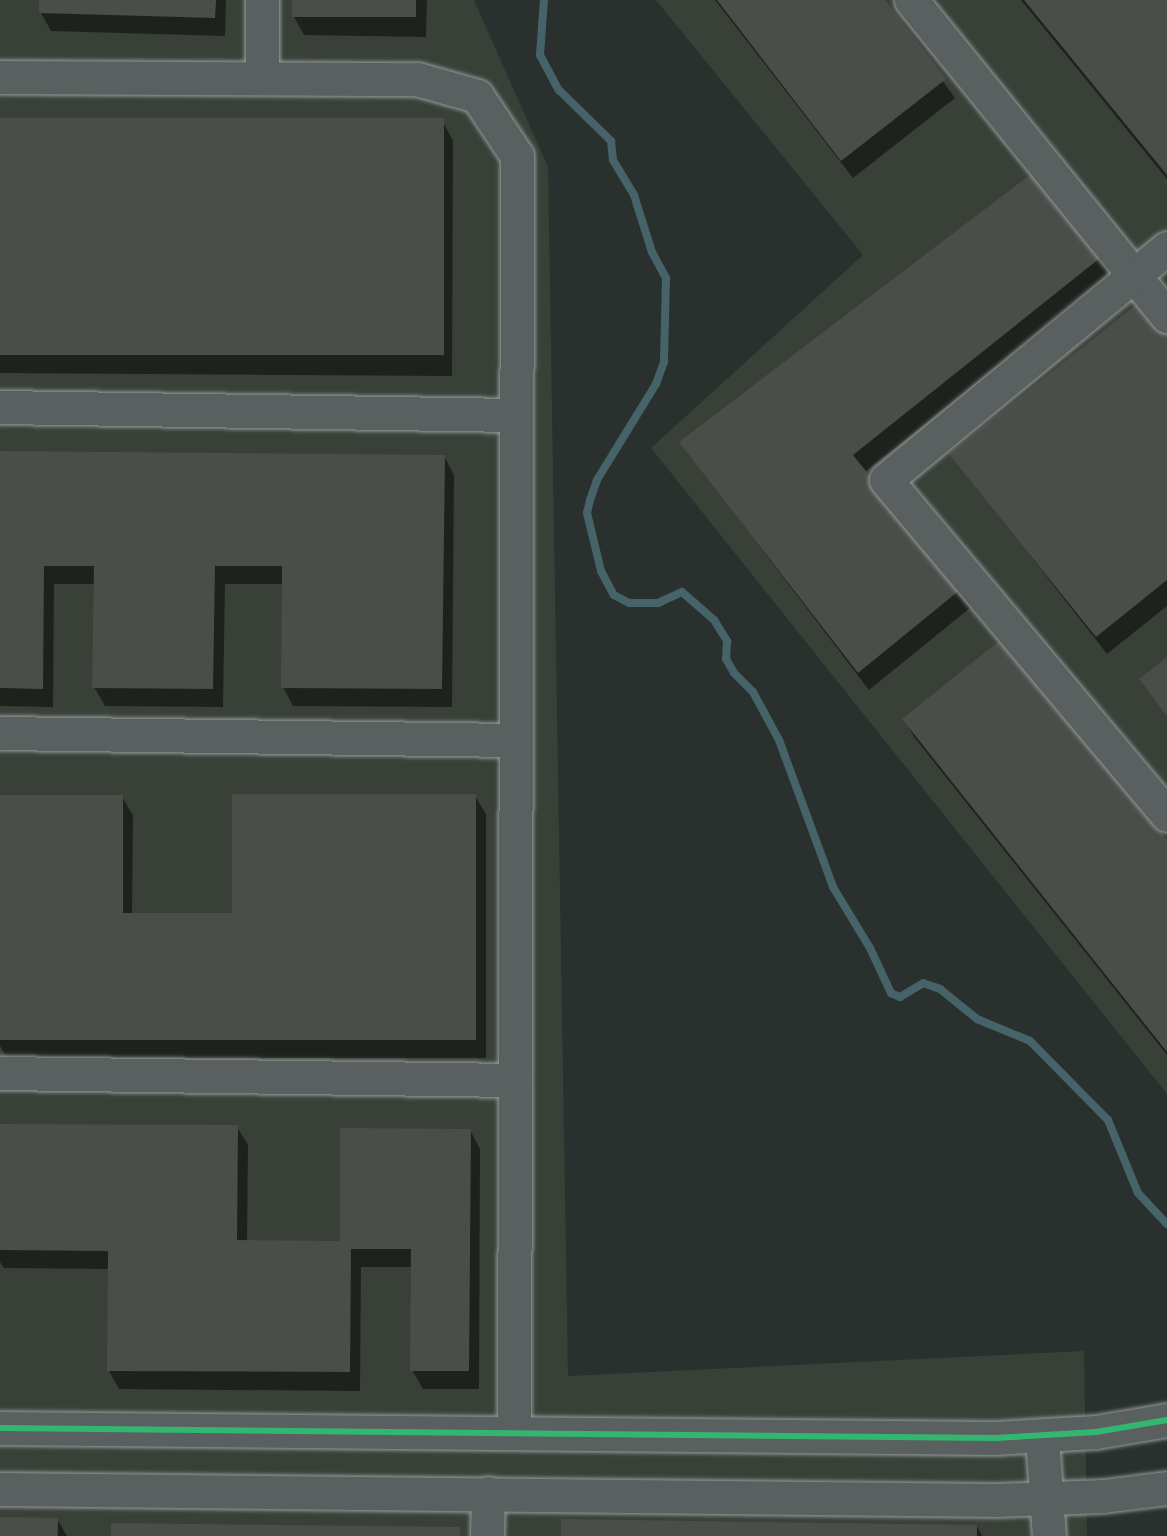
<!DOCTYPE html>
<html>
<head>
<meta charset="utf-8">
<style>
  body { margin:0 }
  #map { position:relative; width:1167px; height:1536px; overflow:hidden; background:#29302d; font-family:"Indie Flower",sans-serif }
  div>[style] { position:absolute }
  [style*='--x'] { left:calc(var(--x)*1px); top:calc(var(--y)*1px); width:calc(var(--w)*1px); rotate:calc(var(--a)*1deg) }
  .built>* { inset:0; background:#394038 }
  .shadow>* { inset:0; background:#0007 }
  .stream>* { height:8px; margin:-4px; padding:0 4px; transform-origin:4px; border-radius:4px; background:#47636a }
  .building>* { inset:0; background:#4b4d48; transform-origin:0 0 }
  .roads { filter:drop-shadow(0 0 2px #959a9a) drop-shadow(0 0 2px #959a9a) }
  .minor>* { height:33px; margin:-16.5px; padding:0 16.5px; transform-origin:16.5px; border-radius:16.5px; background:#5a6060 }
  .cycleway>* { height:6px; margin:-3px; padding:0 3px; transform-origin:3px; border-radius:3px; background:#33b770 }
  span { translate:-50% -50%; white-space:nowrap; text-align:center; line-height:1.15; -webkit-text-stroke:4.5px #26332d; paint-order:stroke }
</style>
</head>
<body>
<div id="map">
  <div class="built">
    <div style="clip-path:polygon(0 0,474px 0,548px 167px,568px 1376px,1084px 1351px,1087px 1536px,0 1536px)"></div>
    <div style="clip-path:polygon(656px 0,1167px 0,1167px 1094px,651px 448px,863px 255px)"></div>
  </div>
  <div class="shadow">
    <div style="clip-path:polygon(41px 0,226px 0,225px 36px,51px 31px,41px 13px)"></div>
    <div style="clip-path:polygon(294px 0,427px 0,426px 37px,304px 35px,294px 17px)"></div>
    <div style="clip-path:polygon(715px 0,883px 0,955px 98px,853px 178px)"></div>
    <div style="clip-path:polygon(1021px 0,1167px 0,1167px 179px)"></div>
    <div style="clip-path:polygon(0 120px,443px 122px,453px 141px,452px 376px,0 373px)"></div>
    <div style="clip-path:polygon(1034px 173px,1114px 273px,865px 472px,970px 608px,869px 690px,681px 443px)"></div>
    <div style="clip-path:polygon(1167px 333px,1167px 606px,1107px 654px,951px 454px)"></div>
    <div style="clip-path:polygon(0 452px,444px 456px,454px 475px,452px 707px,293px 706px,283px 687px,284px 584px,225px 584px,223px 707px,105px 706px,94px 687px,95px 584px,54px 584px,53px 707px,0 706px)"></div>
    <div style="clip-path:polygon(904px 719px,1167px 842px,1167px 1055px,914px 737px)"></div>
    <div style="clip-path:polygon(475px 796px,486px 814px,486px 1058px,7px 1058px,0 1046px,0 797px,122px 797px,133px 815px,132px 914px,233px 915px)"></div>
    <div style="clip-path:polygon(0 1125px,237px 1127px,248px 1145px,247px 1242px,341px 1242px,470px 1130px,480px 1149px,479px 1389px,423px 1389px,412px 1370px,412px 1267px,361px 1267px,360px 1391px,119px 1389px,109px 1371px,109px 1269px,4px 1268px,0 1262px)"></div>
    <div style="clip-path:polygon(0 1518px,57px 1519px,67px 1536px,0 1536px)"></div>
    <div style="clip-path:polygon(977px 1526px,982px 1536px,562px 1536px)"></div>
  </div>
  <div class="stream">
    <div style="--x:544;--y:0;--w:55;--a:94.2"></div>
    <div style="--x:540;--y:55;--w:40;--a:62"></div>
    <div style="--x:559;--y:90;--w:73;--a:44.4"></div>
    <div style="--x:611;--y:141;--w:19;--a:84"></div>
    <div style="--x:613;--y:160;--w:41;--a:59"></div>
    <div style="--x:634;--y:195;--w:60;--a:72.5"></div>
    <div style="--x:652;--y:252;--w:30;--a:62"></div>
    <div style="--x:666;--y:278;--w:84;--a:91.4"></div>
    <div style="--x:664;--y:362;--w:23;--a:110"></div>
    <div style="--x:656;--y:384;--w:113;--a:121.6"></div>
    <div style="--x:597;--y:480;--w:21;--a:109"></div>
    <div style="--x:590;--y:500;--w:13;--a:103"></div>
    <div style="--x:587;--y:513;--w:60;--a:76.4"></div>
    <div style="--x:601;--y:571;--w:27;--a:62"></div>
    <div style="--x:614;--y:595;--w:17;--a:28"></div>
    <div style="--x:629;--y:603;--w:29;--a:0"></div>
    <div style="--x:658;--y:603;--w:26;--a:-25"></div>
    <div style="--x:682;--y:592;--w:43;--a:41.2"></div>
    <div style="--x:714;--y:620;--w:25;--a:58"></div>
    <div style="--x:727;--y:641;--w:18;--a:93"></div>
    <div style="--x:726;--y:659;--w:16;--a:60"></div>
    <div style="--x:734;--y:673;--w:27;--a:45"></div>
    <div style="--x:753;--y:692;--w:55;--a:61.6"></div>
    <div style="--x:779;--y:740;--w:157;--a:69.8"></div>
    <div style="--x:833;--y:887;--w:71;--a:58.8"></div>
    <div style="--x:870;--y:948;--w:50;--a:65"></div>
    <div style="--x:891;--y:993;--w:10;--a:24"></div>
    <div style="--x:900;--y:997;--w:27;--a:-31"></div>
    <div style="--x:923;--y:983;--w:18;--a:19"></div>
    <div style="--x:940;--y:989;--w:48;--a:39"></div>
    <div style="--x:977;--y:1019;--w:57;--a:22.5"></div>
    <div style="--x:1030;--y:1041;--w:111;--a:45.4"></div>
    <div style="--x:1108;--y:1120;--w:79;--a:67.7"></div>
    <div style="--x:1138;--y:1193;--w:42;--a:46.9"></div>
  </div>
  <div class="building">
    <div style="clip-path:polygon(39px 0,216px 0,215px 18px,39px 13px)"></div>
    <div style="left:292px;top:0;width:124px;height:17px"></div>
    <div style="clip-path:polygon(717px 0,885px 0,946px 79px,841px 161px)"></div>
    <div style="clip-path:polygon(1024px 0,1167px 0,1167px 175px)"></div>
    <div style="left:0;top:118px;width:444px;height:237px"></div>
    <div style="clip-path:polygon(1035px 171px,1105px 254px,853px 455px,961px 589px,858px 673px,679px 442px)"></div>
    <div style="clip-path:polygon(1143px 299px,1167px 330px,1167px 580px,1096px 637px,949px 454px)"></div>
    <div style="clip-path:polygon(0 451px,445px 455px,442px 689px,281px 688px,282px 566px,215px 566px,213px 689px,92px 688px,94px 566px,44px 566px,43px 689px,0 688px)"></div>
    <div style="clip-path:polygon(1005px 636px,1167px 840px,1167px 1052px,902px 719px)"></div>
    <div style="clip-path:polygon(1167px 657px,1167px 716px,1139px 679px)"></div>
    <div style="clip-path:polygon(232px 794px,476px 794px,476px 1040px,0 1040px,0 795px,123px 795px,123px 913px,232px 913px)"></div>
    <div style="clip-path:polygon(0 1124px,238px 1125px,237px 1240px,340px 1241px,340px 1128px,471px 1129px,469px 1371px,410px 1371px,411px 1249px,351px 1249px,350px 1372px,107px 1371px,108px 1251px,0 1250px)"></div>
    <div style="left:0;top:1517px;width:58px;height:19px;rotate:1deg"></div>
    <div style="clip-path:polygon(561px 1519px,977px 1525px,977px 1536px,561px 1536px)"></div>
    <div style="clip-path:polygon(111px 1523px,460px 1527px,460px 1536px,111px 1536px)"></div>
  </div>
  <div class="roads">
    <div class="minor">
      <div style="--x:262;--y:0;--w:78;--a:90"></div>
      <div style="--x:911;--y:0;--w:407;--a:51"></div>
      <div style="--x:0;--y:77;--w:417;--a:0.3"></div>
      <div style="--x:417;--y:79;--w:62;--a:15.8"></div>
      <div style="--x:477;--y:96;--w:72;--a:56.3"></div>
      <div style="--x:517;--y:156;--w:1276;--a:90.13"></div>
      <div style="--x:1167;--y:248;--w:364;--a:140.5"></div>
      <div style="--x:886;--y:480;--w:437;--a:50"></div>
      <div style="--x:0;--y:407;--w:516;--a:0.89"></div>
      <div style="--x:0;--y:733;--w:515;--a:0.78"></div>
      <div style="--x:0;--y:1073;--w:515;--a:0.78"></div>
      <div style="--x:0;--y:1428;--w:995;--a:0.58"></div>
      <div style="--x:995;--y:1438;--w:101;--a:-3.4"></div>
      <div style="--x:1096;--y:1432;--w:72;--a:-9.6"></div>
      <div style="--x:1042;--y:1437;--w:99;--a:86"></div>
      <div style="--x:0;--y:1489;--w:997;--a:0.63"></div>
      <div style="--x:997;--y:1500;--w:106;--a:-2.2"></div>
      <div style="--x:1103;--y:1496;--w:64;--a:-7.1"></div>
      <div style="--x:487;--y:1536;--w:43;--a:-88.7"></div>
    </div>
  </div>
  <div class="cycleway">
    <div style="--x:0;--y:1428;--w:995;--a:0.58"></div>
    <div style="--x:995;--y:1438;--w:101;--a:-3.4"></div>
    <div style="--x:1096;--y:1432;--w:72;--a:-9.6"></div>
  </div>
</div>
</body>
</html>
